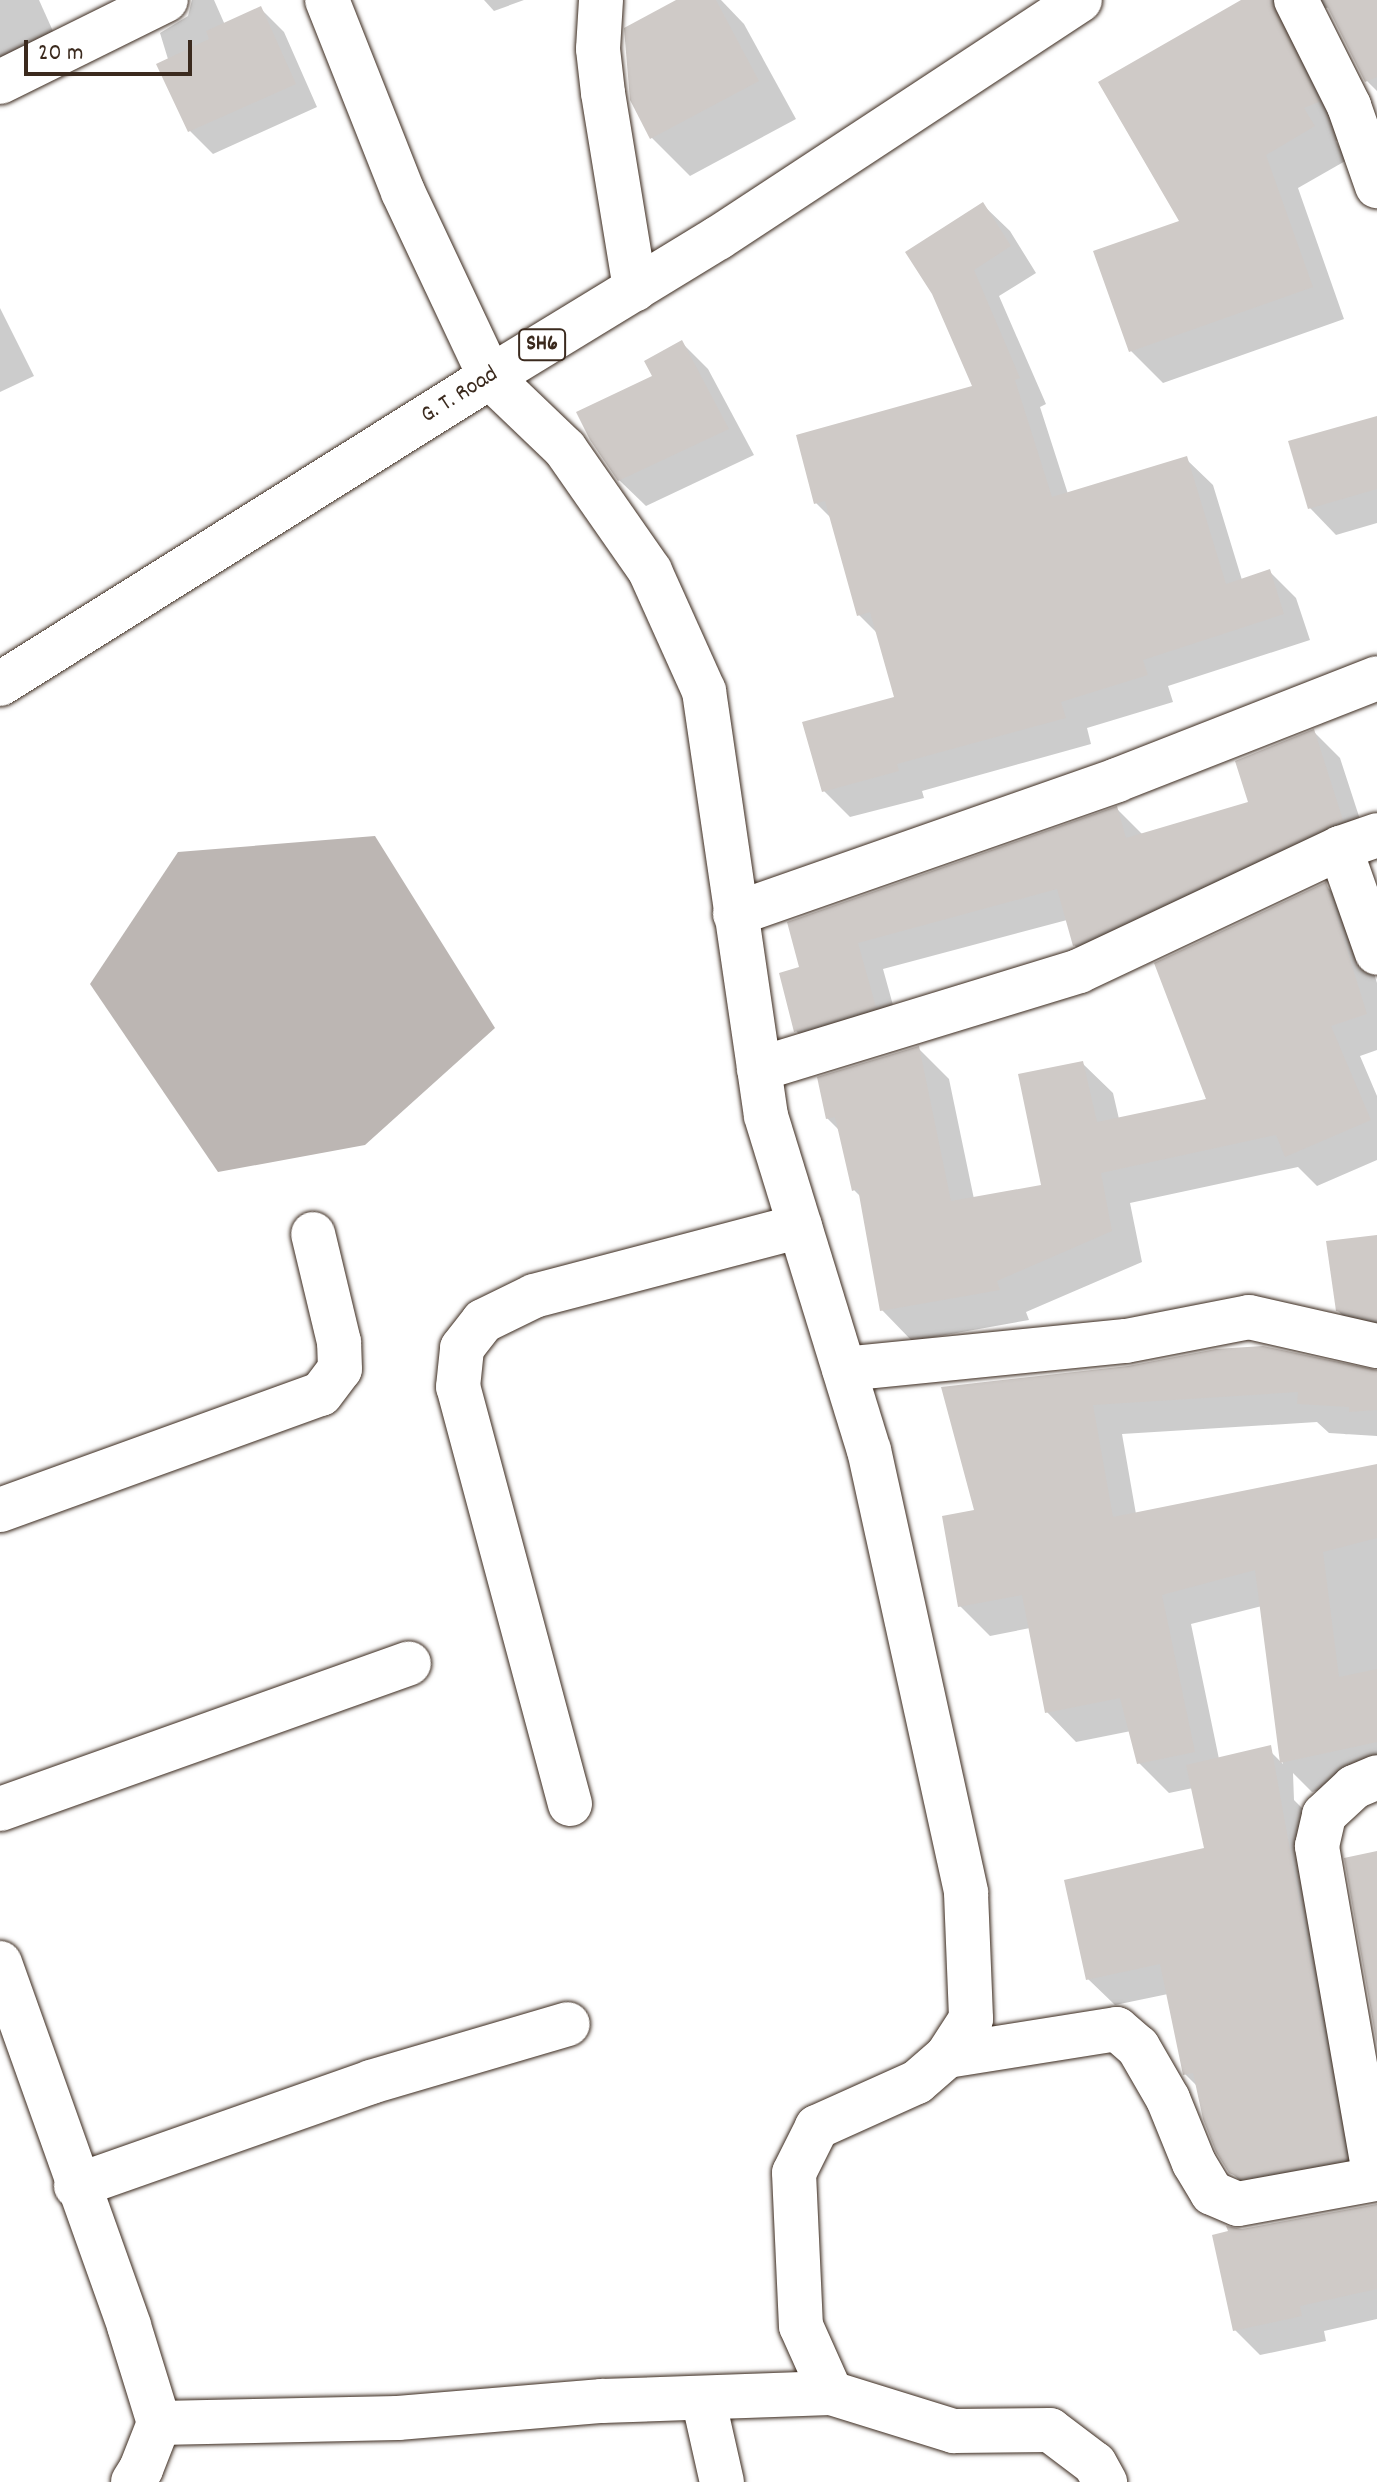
<!DOCTYPE html>
<html>
<head>
<meta charset="utf-8">
<style>
  body { margin:0 }
  #map { position:relative; width:1377px; height:2482px; overflow:hidden; background:#fff; font-family:Dekko,sans-serif }
  div>[style] { position:absolute }
  [style*='--x'] { left:calc(var(--x)*1px); top:calc(var(--y)*1px); width:calc(var(--w)*1px); rotate:calc(var(--a)*1deg) }
  .water>* { inset:0; background:#bcb6b3 }
  .shadow>* { inset:0; background:#0003 }
  .building>* { inset:0; background:#cfcac7 }
  .roads { filter:drop-shadow(0 0 2px #3b2a1e) drop-shadow(0 0 2px #3b2a1e) }
  .minor>* { height:44px; margin:-22px; padding:0 22px; transform-origin:22px; border-radius:22px; background:#fff }
  .major>* { height:44px; margin:-22px; padding:0 22px; transform-origin:22px; border-radius:22px; background:#fff }
  span { translate:-50% -50%; white-space:nowrap; text-align:center; line-height:1.15; -webkit-text-stroke:7px #fff; paint-order:stroke }
  .shield-label span { padding:2px 6px; background:#fff; border:2px solid; border-radius:6px; -webkit-text-stroke-width:0 }
  .shield-label { font-size:22px; color:#3b2a1e; font-weight:700 }
  .street-label { font-size:24px; color:#3b2a1e }
  .scale { position:absolute; left:24px; top:40px; width:168px; height:36px; box-sizing:border-box; border:4px solid #3b2a1e; border-top:0; padding-left:10px; font-size:24px; line-height:28px; white-space:nowrap; color:#3b2a1e; -webkit-text-stroke:6px #fff; paint-order:stroke }
</style>
</head>
<body>
<div id="map">
  <div class="water">
    <div style="clip-path:polygon(375px 836px,495px 1028px,365px 1145px,218px 1172px,90px 984px,178px 852px)"></div>
  </div>
  <div class="shadow">
    <div style="clip-path:polygon(0 0,39px 0,61px 49px,0 58px)"></div>
    <div style="clip-path:polygon(192px 0,214px 0,225px 25px,261px 9px,284px 32px,317px 107px,213px 154px,190px 131px,160px 33px,188px 16px)"></div>
    <div style="clip-path:polygon(484px 0,524px 0,494px 11px)"></div>
    <div style="clip-path:polygon(680px 0,721px 0,744px 24px,796px 119px,690px 176px,652px 138px,631px 100px)"></div>
    <div style="clip-path:polygon(1245px 0,1377px 0,1377px 91px,1367px 81px,1330px 7px,1319px 10px,1350px 135px,1336px 141px,1347px 160px,1298px 188px,1344px 319px,1163px 383px,1130px 350px,1182px 222px)"></div>
    <div style="clip-path:polygon(983px 205px,1010px 231px,1036px 273px,999px 296px,1046px 404px,1040px 407px,1068px 494px,1186px 459px,1213px 485px,1242px 580px,1269px 571px,1296px 598px,1310px 640px,1168px 686px,1173px 702px,1087px 728px,1091px 744px,922px 791px,924px 798px,850px 817px,824px 791px,896px 699px,879px 635px,858px 614px,833px 520px,816px 503px,974px 388px,934px 293px)"></div>
    <div style="clip-path:polygon(0 308px,34px 376px,0 392px)"></div>
    <div style="clip-path:polygon(682px 343px,708px 369px,754px 455px,646px 506px,619px 480px,655px 377px)"></div>
    <div style="clip-path:polygon(1377px 418px,1377px 523px,1336px 535px,1310px 508px)"></div>
    <div style="clip-path:polygon(1314px 732px,1340px 758px,1369px 847px,1101px 972px,1074px 945px,1067px 920px,883px 969px,901px 1034px,823px 1058px,796px 1031px,802px 969px,1117px 809px,1143px 835px,1250px 803px)"></div>
    <div style="clip-path:polygon(1325px 885px,1356px 915px,1377px 983px,1377px 1050px,1360px 1056px,1377px 1096px,1377px 1160px,1317px 1186px,1298px 1167px,1130px 1203px,1142px 1262px,1026px 1312px,1029px 1320px,912px 1341px,882px 1310px,861px 1197px,854px 1190px,841px 1132px,827px 1118px,918px 1048px,949px 1079px,974px 1199px,1043px 1187px,1082px 1063px,1113px 1093px,1119px 1119px,1209px 1100px)"></div>
    <div style="clip-path:polygon(1377px 1237px,1377px 1342px,1368px 1340px,1337px 1310px)"></div>
    <div style="clip-path:polygon(evenodd,1377px 1372px,1377px 1436px,1329px 1433px,1317px 1422px,1122px 1434px,1136px 1514px,1377px 1466px,1377px 1778px,1312px 1792px,1293px 1773px,1294px 1800px,1304px 1810px,1372px 2185px,1258px 2199px,1231px 2172px,1198px 2087px,1185px 2074px,1168px 1994px,1115px 2005px,1088px 1979px,1206px 1850px,1193px 1788px,1169px 1793px,1139px 1763px,1131px 1731px,1076px 1742px,1047px 1712px,1030px 1628px,990px 1636px,960px 1606px,977px 1512px,943px 1389px,1377px 1372px,1262px 1606px,1283px 1764px,1267px 1748px,1219px 1759px,1191px 1624px,1262px 1606px)"></div>
    <div style="clip-path:polygon(1377px 2206px,1377px 2319px,1324px 2331px,1326px 2341px,1260px 2355px,1235px 2330px,1243px 2231px)"></div>
  </div>
  <div class="building">
    <div style="clip-path:polygon(676px 0,716px 0,759px 81px,650px 139px,630px 100px,624px 28px)"></div>
    <div style="clip-path:polygon(1241px 0,1271px 0,1319px 102px,1304px 108px,1315px 126px,1266px 155px,1313px 287px,1129px 352px,1093px 251px,1179px 221px,1098px 82px)"></div>
    <div style="clip-path:polygon(1324px 0,1377px 0,1377px 77px,1365px 82px)"></div>
    <div style="clip-path:polygon(261px 6px,296px 84px,188px 132px,156px 64px,209px 39px,206px 31px)"></div>
    <div style="clip-path:polygon(983px 202px,1011px 246px,974px 270px,1020px 378px,1015px 380px,1052px 497px,1187px 456px,1226px 584px,1270px 569px,1284px 614px,1143px 660px,1148px 675px,1061px 702px,1066px 718px,897px 764px,899px 771px,822px 792px,802px 722px,894px 697px,870px 612px,857px 616px,825px 501px,814px 504px,796px 435px,972px 386px,932px 294px,905px 252px)"></div>
    <div style="clip-path:polygon(682px 340px,729px 429px,618px 481px,590px 440px,576px 412px,652px 376px,644px 361px)"></div>
    <div style="clip-path:polygon(1377px 416px,1377px 489px,1308px 509px,1288px 441px)"></div>
    <div style="clip-path:polygon(1314px 729px,1343px 820px,1073px 946px,1057px 889px,858px 943px,876px 1007px,794px 1032px,779px 973px,799px 967px,787px 922px,1117px 806px,1126px 838px,1248px 802px,1235px 761px)"></div>
    <div style="clip-path:polygon(1326px 882px,1367px 1014px,1331px 1026px,1371px 1120px,1285px 1157px,1276px 1135px,1101px 1173px,1112px 1231px,997px 1281px,1000px 1290px,880px 1311px,858px 1189px,852px 1191px,835px 1117px,826px 1119px,817px 1077px,919px 1046px,951px 1201px,1041px 1185px,1018px 1074px,1083px 1061px,1097px 1122px,1206px 1099px,1154px 963px)"></div>
    <div style="clip-path:polygon(1377px 1235px,1377px 1320px,1336px 1311px,1326px 1241px)"></div>
    <div style="clip-path:polygon(1263px 1346px,1377px 1370px,1377px 1410px,1349px 1412px,1349px 1407px,1297px 1404px,1298px 1392px,1093px 1405px,1113px 1517px,1377px 1464px,1377px 1538px,1323px 1552px,1339px 1677px,1377px 1669px,1377px 1742px,1280px 1763px,1255px 1570px,1162px 1595px,1195px 1752px,1137px 1764px,1120px 1698px,1045px 1713px,1022px 1595px,958px 1607px,942px 1516px,974px 1510px,941px 1387px,1128px 1366px,1216px 1349px)"></div>
    <div style="clip-path:polygon(1271px 1745px,1346px 2159px,1241px 2178px,1229px 2173px,1216px 2152px,1203px 2119px,1193px 2073px,1183px 2075px,1160px 1964px,1086px 1980px,1064px 1880px,1204px 1848px,1186px 1765px)"></div>
    <div style="clip-path:polygon(1377px 1851px,1377px 2045px,1344px 1858px)"></div>
    <div style="clip-path:polygon(1377px 2204px,1377px 2289px,1300px 2306px,1302px 2316px,1233px 2331px,1212px 2235px,1228px 2231px,1226px 2226px,1242px 2229px)"></div>
  </div>
  <div class="roads">
    <div class="minor">
      <div style="--x:327;--y:0;--w:206;--a:68.4"></div>
      <div style="--x:403;--y:192;--w:204;--a:64.8"></div>
      <div style="--x:490;--y:377;--w:104;--a:43.8"></div>
      <div style="--x:565;--y:449;--w:149;--a:55.1"></div>
      <div style="--x:650;--y:571;--w:132;--a:65.8"></div>
      <div style="--x:704;--y:691;--w:429;--a:81.7"></div>
      <div style="--x:766;--y:1116;--w:350;--a:72.9"></div>
      <div style="--x:869;--y:1450;--w:453;--a:77.6"></div>
      <div style="--x:966;--y:1893;--w:126;--a:87.7"></div>
      <div style="--x:971;--y:2019;--w:44;--a:123"></div>
      <div style="--x:947;--y:2056;--w:40;--a:139"></div>
      <div style="--x:917;--y:2082;--w:110;--a:155.8"></div>
      <div style="--x:817;--y:2127;--w:51;--a:116.6"></div>
      <div style="--x:794;--y:2173;--w:153;--a:87.4"></div>
      <div style="--x:801;--y:2326;--w:73;--a:65.9"></div>
      <div style="--x:831;--y:2393;--w:129;--a:17.2"></div>
      <div style="--x:954;--y:2431;--w:96;--a:-0.6"></div>
      <div style="--x:1050;--y:2430;--w:56;--a:37.1"></div>
      <div style="--x:1095;--y:2464;--w:21;--a:61"></div>
      <div style="--x:601;--y:0;--w:49;--a:93.5"></div>
      <div style="--x:598;--y:49;--w:44;--a:83.5"></div>
      <div style="--x:603;--y:93;--w:199;--a:80.7"></div>
      <div style="--x:1296;--y:0;--w:119;--a:63.4"></div>
      <div style="--x:1349;--y:106;--w:85;--a:70.7"></div>
      <div style="--x:0;--y:82;--w:185;--a:-26.3"></div>
      <div style="--x:1340;--y:848;--w:111;--a:70.6"></div>
      <div style="--x:735;--y:914;--w:405;--a:-19.3"></div>
      <div style="--x:1117;--y:780;--w:279;--a:-21.4"></div>
      <div style="--x:759;--y:1069;--w:335;--a:-17"></div>
      <div style="--x:1079;--y:971;--w:289;--a:-25.2"></div>
      <div style="--x:1340;--y:848;--w:39;--a:-19"></div>
      <div style="--x:844;--y:1369;--w:283;--a:-5.7"></div>
      <div style="--x:1126;--y:1341;--w:125;--a:-11"></div>
      <div style="--x:1249;--y:1317;--w:131;--a:12.8"></div>
      <div style="--x:0;--y:1510;--w:341;--a:-19.9"></div>
      <div style="--x:321;--y:1394;--w:31;--a:-53"></div>
      <div style="--x:340;--y:1369;--w:27;--a:-92"></div>
      <div style="--x:339;--y:1342;--w:111;--a:-103.5"></div>
      <div style="--x:570;--y:1804;--w:432;--a:-105"></div>
      <div style="--x:458;--y:1387;--w:39;--a:-84"></div>
      <div style="--x:462;--y:1348;--w:34;--a:-52"></div>
      <div style="--x:483;--y:1321;--w:57;--a:-26.1"></div>
      <div style="--x:534;--y:1296;--w:275;--a:-14.7"></div>
      <div style="--x:0;--y:1809;--w:434;--a:-19.6"></div>
      <div style="--x:0;--y:1963;--w:385;--a:70.4"></div>
      <div style="--x:129;--y:2326;--w:102;--a:72.8"></div>
      <div style="--x:159;--y:2423;--w:49;--a:111.4"></div>
      <div style="--x:141;--y:2469;--w:15;--a:122"></div>
      <div style="--x:947;--y:2056;--w:172;--a:-9"></div>
      <div style="--x:1117;--y:2029;--w:28;--a:41"></div>
      <div style="--x:1138;--y:2047;--w:60;--a:60"></div>
      <div style="--x:1168;--y:2099;--w:69;--a:67.9"></div>
      <div style="--x:1194;--y:2163;--w:35;--a:59"></div>
      <div style="--x:1212;--y:2193;--w:28;--a:23"></div>
      <div style="--x:1238;--y:2204;--w:139;--a:-10.3"></div>
      <div style="--x:1375;--y:2179;--w:6;--a:-72"></div>
      <div style="--x:1375;--y:2179;--w:338;--a:-99.9"></div>
      <div style="--x:1317;--y:1846;--w:32;--a:-77"></div>
      <div style="--x:1324;--y:1815;--w:41;--a:-43"></div>
      <div style="--x:1354;--y:1787;--w:25;--a:-23"></div>
      <div style="--x:76;--y:2186;--w:313;--a:-19.4"></div>
      <div style="--x:371;--y:2082;--w:205;--a:-16.4"></div>
      <div style="--x:703;--y:2398;--w:86;--a:77.3"></div>
      <div style="--x:159;--y:2423;--w:239;--a:-1.2"></div>
      <div style="--x:398;--y:2418;--w:205;--a:-4.8"></div>
      <div style="--x:602;--y:2401;--w:229;--a:-2"></div>
    </div>
    <div class="major">
      <div style="--x:0;--y:684;--w:578;--a:-32.07"></div>
      <div style="--x:490;--y:377;--w:267;--a:-31.4"></div>
      <div style="--x:718;--y:238;--w:433;--a:-33.3"></div>
    </div>
  </div>
  <div class="shield-label">
    <span style="left:542px;top:345px">SH6</span>
  </div>
  <div class="street-label">
    <span style="left:460px;top:396px;rotate:-32deg">G. T. Road</span>
  </div>
  <div class="scale">20 m</div>
</div>
</body>
</html>
